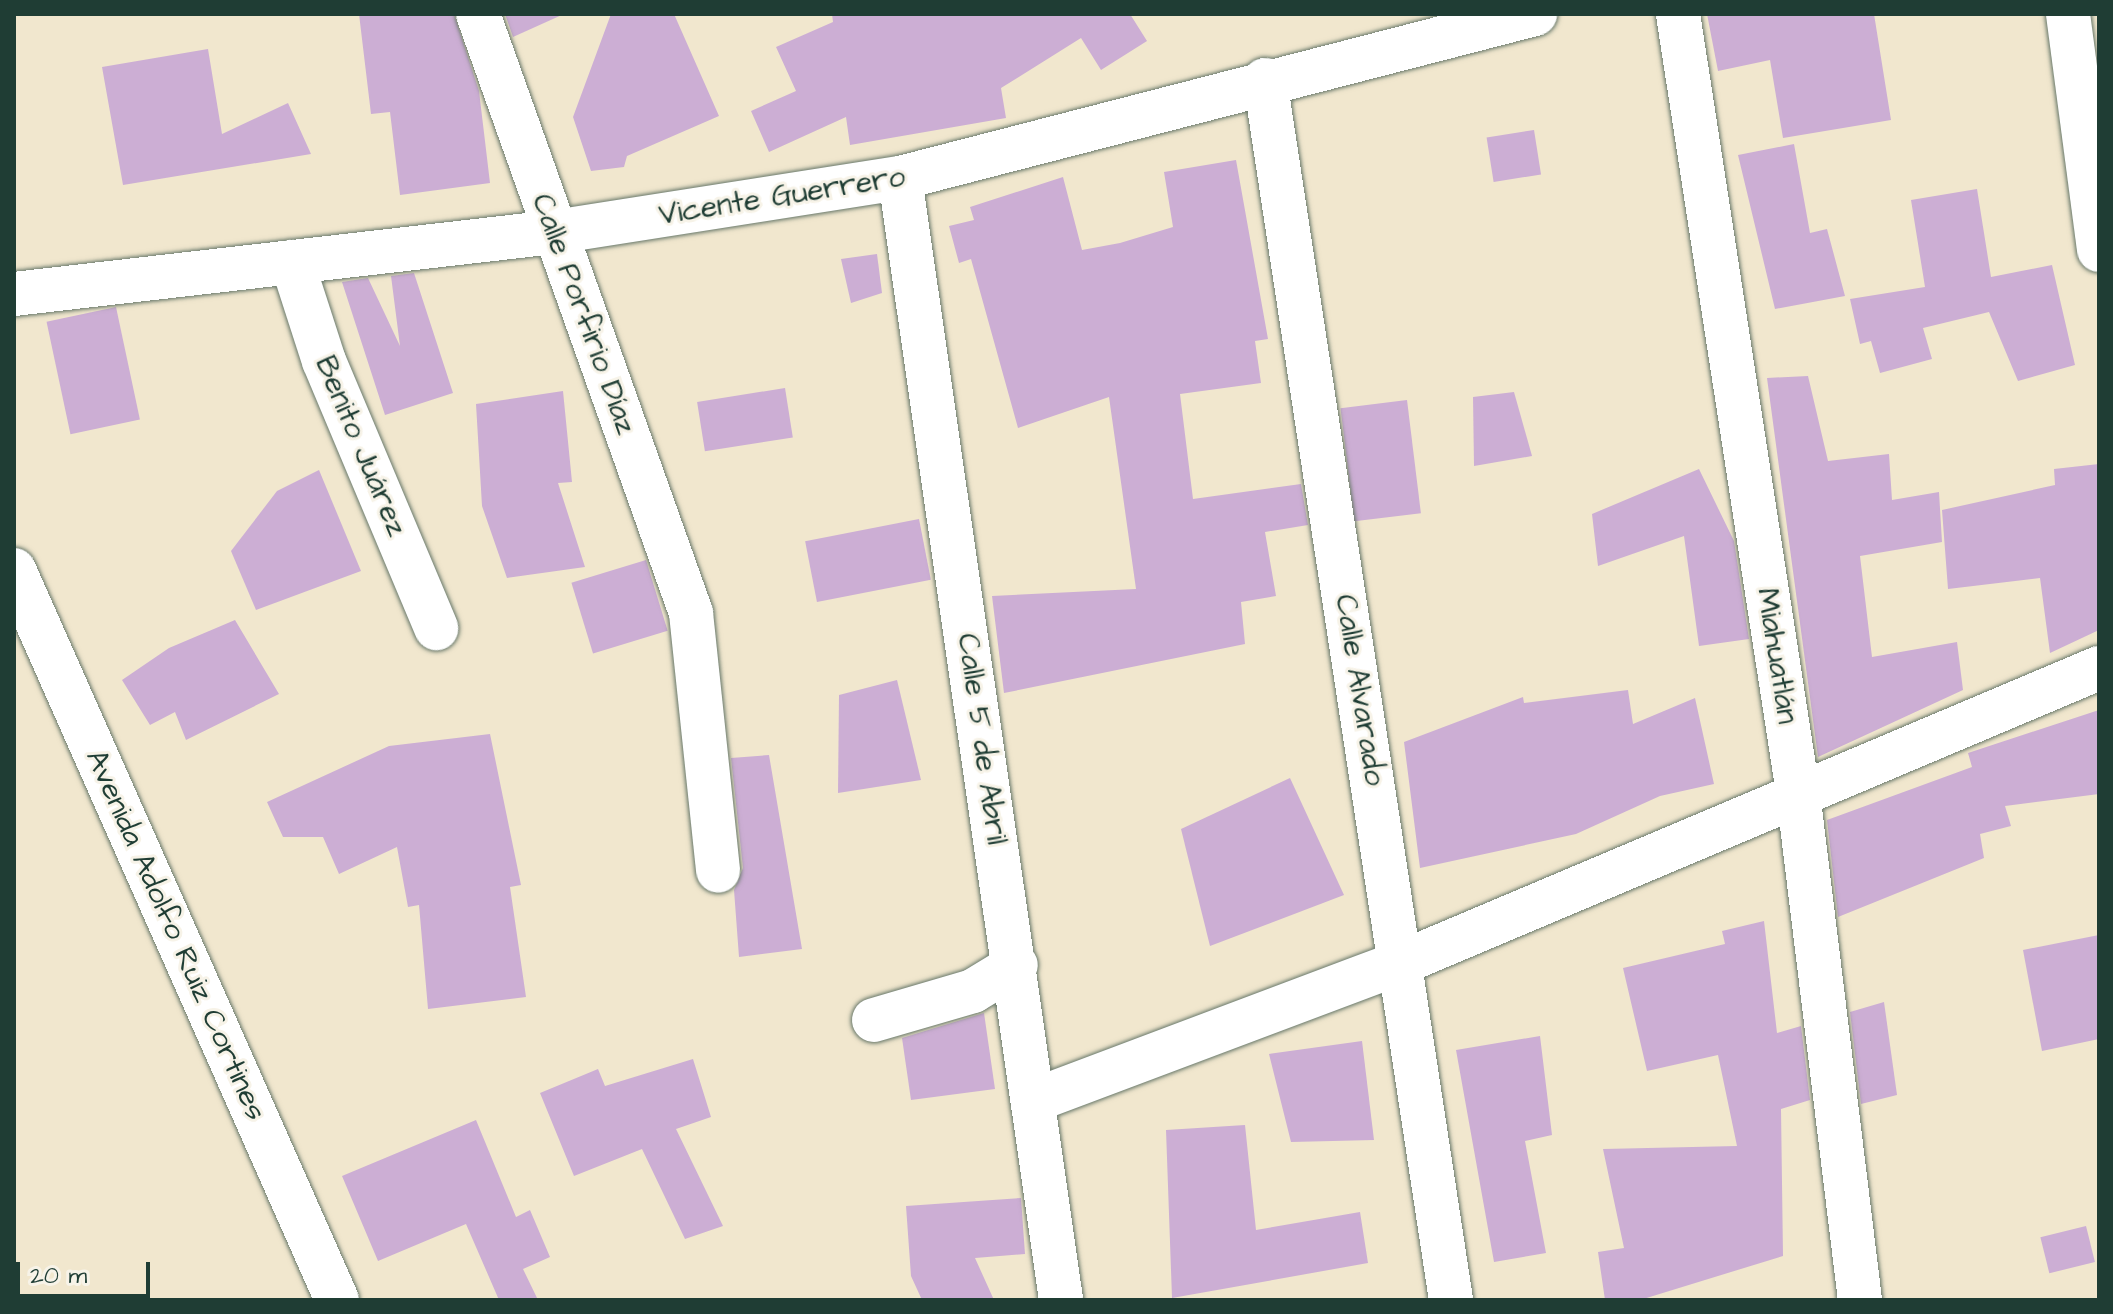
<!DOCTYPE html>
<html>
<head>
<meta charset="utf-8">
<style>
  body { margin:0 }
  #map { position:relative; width:2113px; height:1314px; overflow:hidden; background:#f1e7ce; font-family:"Architects Daughter",sans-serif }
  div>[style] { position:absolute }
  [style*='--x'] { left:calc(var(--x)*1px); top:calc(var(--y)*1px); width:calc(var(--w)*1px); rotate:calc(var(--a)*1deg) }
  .building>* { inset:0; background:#ccaed4; transform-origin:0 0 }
  .roads { filter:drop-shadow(0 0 2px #68786a) drop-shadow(0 0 2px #68786a) }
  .street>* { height:44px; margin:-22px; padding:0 22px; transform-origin:22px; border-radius:22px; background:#fff }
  span { translate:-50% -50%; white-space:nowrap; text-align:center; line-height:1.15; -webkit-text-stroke:6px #f7f3e8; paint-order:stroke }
  .street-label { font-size:30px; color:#1f3d34 }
  .frame { position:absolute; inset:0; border:16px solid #1f3d34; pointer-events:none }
  .scale { position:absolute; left:16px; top:1262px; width:134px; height:36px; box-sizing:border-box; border:4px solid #1f3d34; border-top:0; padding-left:10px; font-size:24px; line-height:28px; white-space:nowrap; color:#1f3d34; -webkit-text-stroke:6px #f7f3e8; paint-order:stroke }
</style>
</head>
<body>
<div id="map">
  <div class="building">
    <div style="clip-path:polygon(359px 14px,454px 14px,479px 91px,490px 183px,400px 195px,390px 112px,371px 114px)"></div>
    <div style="clip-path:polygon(505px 14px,564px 14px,513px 37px)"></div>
    <div style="clip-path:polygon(611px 14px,674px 14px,719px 116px,627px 156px,624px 167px,591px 171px,573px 117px)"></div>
    <div style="clip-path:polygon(832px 14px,1130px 14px,1147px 41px,1101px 70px,1081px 38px,1001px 88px,1006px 118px,850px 145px,846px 117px,769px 152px,751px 111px,796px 91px,776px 47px,833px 22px)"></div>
    <div style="clip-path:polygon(1707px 14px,1874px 14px,1891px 120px,1783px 138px,1770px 60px,1718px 71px)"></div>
    <div style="clip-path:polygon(208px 49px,222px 134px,288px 103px,311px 154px,123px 185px,102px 67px)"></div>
    <div style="left:1534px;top:130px;width:45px;height:48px;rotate:81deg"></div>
    <div style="clip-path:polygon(1794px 144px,1810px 233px,1827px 229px,1845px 296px,1775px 309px,1738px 155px)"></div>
    <div style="clip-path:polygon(1236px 160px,1268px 339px,1255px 341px,1261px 383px,1180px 394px,1193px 499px,1301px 484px,1308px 525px,1265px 532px,1276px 596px,1241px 602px,1245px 644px,1004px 693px,992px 596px,1136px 589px,1109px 397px,1018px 428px,971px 259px,959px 263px,949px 226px,974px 220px,970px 207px,1063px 177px,1082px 250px,1120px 243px,1173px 227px,1164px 172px)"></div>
    <div style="clip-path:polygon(1977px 189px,1991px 277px,2052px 265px,2075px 365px,2018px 381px,1989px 312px,1923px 328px,1932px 359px,1880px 373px,1871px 341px,1860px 344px,1850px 299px,1925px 287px,1911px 200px)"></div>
    <div style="clip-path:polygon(877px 254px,882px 293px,851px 303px,841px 259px)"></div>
    <div style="clip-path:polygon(414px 273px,453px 393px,385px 415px,342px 282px,368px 278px,400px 346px,391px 276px)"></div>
    <div style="left:116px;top:307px;width:115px;height:71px;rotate:78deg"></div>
    <div style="clip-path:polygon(1808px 376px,1828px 461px,1889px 454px,1892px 500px,1939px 492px,1942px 542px,1860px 556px,1872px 657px,1957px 642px,1963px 690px,1818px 757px,1767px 378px)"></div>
    <div style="left:785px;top:388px;width:50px;height:89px;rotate:81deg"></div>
    <div style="clip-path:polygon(563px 391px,572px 482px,558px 483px,585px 567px,507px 578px,482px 506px,476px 404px)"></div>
    <div style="clip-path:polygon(1514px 392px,1532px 456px,1474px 466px,1473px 397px)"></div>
    <div style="left:1407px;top:400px;width:114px;height:67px;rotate:83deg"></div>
    <div style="clip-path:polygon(2099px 464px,2099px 630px,2050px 653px,2040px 578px,1948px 589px,1942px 510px,2055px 485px,2054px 469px)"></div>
    <div style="clip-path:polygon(1699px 469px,1734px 541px,1749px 639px,1699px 646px,1684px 536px,1598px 566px,1592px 514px)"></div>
    <div style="clip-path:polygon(319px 470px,361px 571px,256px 610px,231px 551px,277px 491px)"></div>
    <div style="left:919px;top:519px;width:62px;height:116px;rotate:79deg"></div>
    <div style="left:646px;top:560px;width:74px;height:78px;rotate:73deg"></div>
    <div style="clip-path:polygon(235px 620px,279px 694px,186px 740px,175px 712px,150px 725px,122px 680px,169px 648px)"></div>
    <div style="clip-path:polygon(897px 680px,921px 780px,838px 793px,839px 695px)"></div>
    <div style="clip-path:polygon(1628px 690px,1633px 724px,1695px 698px,1714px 784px,1660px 796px,1576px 834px,1420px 868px,1404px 742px,1523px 697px,1524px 703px)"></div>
    <div style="clip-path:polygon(2099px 710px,2099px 794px,2005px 806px,2011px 826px,1980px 834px,1984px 858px,1838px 917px,1827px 820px,1972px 767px,1968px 753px)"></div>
    <div style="clip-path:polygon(490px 734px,521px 885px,510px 887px,526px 997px,428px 1009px,419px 905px,408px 907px,397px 847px,339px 874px,323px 837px,283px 837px,267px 802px,389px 746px)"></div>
    <div style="clip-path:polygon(769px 755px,802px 949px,739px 957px,734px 890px,743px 868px,731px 758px)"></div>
    <div style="clip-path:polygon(1290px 778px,1344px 895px,1210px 946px,1181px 829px)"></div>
    <div style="clip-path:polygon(1764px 921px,1777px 1033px,1801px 1026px,1810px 1100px,1781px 1109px,1783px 1256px,1640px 1300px,1605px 1300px,1598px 1252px,1624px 1248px,1603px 1149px,1737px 1146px,1718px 1055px,1647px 1071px,1623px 968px,1725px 944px,1722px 931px)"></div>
    <div style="clip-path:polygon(2099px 935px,2099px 1039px,2042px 1051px,2023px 950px)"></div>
    <div style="clip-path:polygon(1884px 1002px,1897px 1095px,1861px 1104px,1850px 1012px)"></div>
    <div style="clip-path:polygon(984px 1013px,995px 1089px,911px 1100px,902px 1038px)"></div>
    <div style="clip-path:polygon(1540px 1036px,1552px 1135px,1525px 1141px,1546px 1253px,1494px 1262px,1456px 1050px)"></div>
    <div style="clip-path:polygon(1362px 1041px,1374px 1140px,1291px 1142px,1269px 1054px)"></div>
    <div style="clip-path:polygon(693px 1059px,711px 1117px,676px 1129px,723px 1226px,685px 1239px,642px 1149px,574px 1176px,540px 1093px,598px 1069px,605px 1086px)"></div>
    <div style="clip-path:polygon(476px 1120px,516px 1217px,530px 1210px,550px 1257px,523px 1269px,538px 1300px,499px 1300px,466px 1224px,378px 1261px,342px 1176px)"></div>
    <div style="clip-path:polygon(1245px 1125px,1256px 1230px,1360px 1212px,1368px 1263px,1172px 1298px,1166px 1130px)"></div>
    <div style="clip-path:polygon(1021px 1198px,1025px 1254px,975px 1258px,994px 1300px,922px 1300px,911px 1276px,906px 1206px)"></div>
    <div style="left:2086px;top:1226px;width:37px;height:47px;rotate:76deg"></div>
  </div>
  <div class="roads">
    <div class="street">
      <div style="--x:478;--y:14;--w:636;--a:70.42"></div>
      <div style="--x:691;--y:613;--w:259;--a:84"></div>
      <div style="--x:1678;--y:14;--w:788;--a:81.24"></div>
      <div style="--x:1798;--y:793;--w:511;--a:83.03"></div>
      <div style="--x:2068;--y:14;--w:238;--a:82.5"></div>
      <div style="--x:1265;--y:80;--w:1234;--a:81.33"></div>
      <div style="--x:900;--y:178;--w:1133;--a:81.83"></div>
      <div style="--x:292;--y:262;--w:104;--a:72.1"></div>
      <div style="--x:324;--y:361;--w:290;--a:67.2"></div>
      <div style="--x:14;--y:294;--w:544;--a:-6.55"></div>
      <div style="--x:554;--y:232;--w:350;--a:-8.9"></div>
      <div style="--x:900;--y:178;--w:656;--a:-14.48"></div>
      <div style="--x:14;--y:570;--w:798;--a:66.13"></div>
      <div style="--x:874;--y:1020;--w:103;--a:-16.3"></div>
      <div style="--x:973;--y:991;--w:50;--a:-31.2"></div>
      <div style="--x:1035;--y:1100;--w:393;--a:-20.6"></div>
      <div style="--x:1403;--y:962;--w:756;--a:-22.9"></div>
    </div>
  </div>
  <div class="street-label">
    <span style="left:782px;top:196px;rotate:-9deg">Vicente Guerrero</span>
    <span style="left:584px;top:314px;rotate:70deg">Calle Porfirio Díaz</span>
    <span style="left:361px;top:446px;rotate:67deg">Benito Juárez</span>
    <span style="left:1777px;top:656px;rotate:81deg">Miahuatlán</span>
    <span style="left:1360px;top:690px;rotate:81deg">Calle Alvarado</span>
    <span style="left:982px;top:739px;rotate:82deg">Calle 5 de Abril</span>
    <span style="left:176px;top:935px;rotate:66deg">Avenida Adolfo Ruiz Cortines</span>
  </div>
  <div class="frame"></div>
  <div class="scale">20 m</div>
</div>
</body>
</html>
